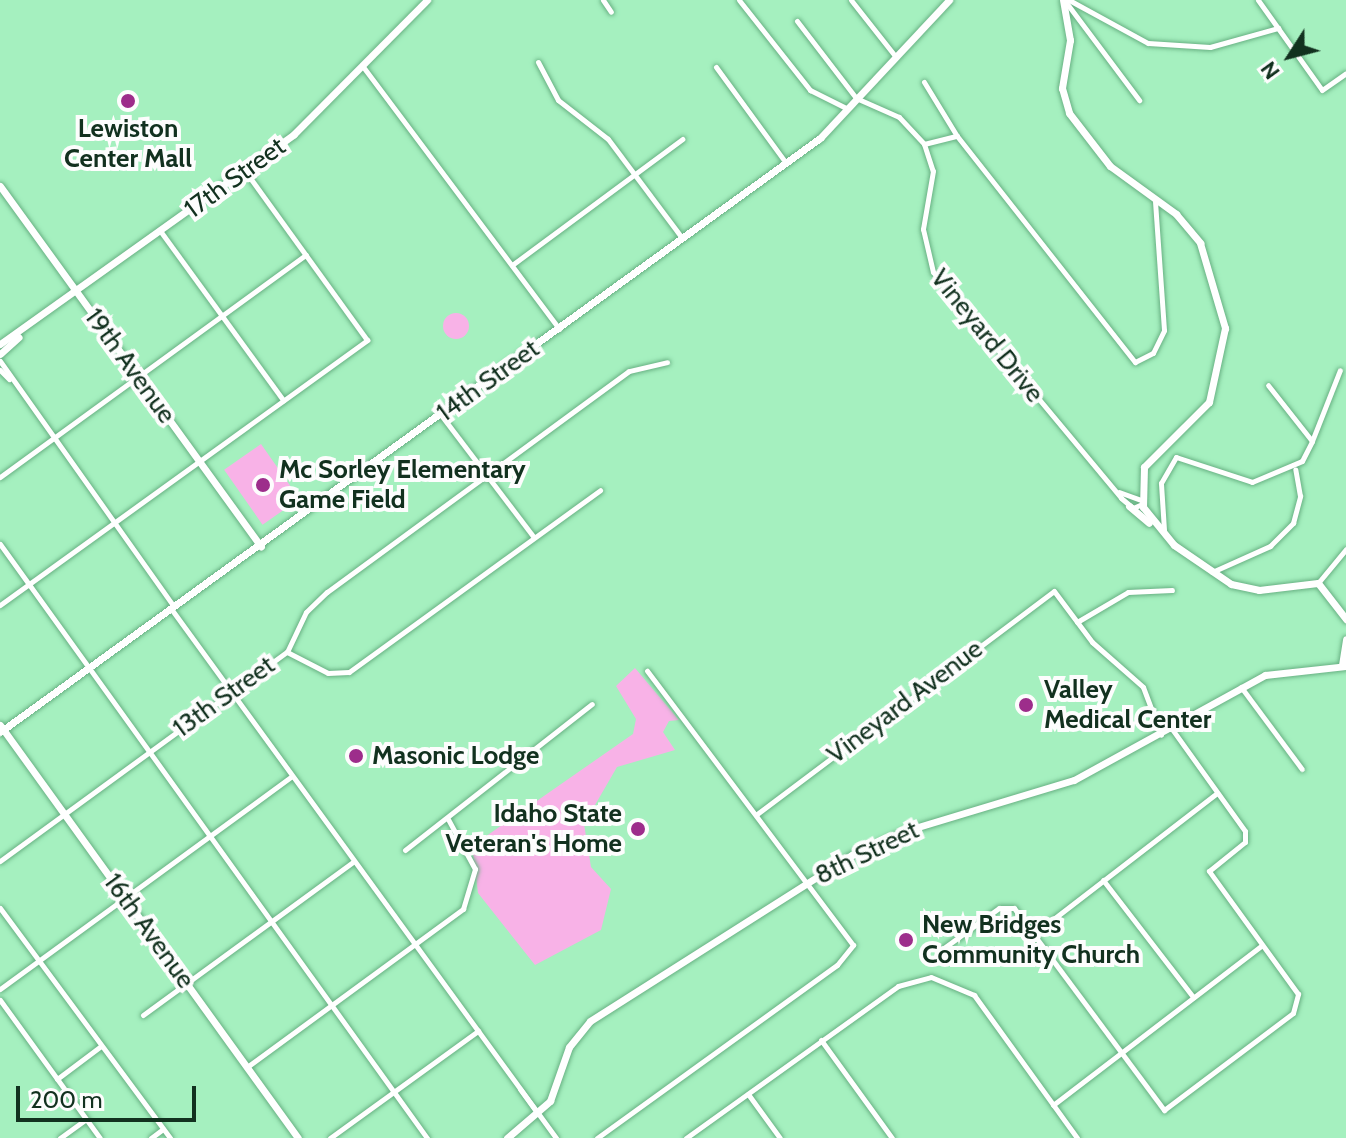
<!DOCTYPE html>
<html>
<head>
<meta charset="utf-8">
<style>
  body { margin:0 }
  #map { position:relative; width:1346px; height:1138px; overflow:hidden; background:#a5f0bf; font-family:Cabin,sans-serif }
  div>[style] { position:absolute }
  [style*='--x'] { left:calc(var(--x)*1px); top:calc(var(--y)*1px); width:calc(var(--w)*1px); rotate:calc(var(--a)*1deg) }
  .green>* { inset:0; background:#f8b2e7; transform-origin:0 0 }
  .round { border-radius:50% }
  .roads { filter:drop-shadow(0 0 2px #68b183) drop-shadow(0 0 2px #68b183) }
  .street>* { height:5px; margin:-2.5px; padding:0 2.5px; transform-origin:2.5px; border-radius:2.5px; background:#fff }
  .secondary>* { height:7px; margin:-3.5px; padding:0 3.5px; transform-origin:3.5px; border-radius:3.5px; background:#fff }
  .dots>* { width:22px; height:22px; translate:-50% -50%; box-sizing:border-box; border:4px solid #fdfdfd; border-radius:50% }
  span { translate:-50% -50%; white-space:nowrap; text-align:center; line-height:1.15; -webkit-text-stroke:8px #fdfdfd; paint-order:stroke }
  .poi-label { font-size:26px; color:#12311f; font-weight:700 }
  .left { translate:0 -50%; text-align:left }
  .right { translate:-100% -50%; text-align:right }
  .street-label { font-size:26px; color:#12311f }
  .north { position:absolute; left:1250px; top:16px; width:80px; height:80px; -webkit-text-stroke:6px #fdfdfd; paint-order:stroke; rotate:234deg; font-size:22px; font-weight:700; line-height:32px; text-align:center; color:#12311f }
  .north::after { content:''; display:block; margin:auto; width:28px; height:36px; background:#12311f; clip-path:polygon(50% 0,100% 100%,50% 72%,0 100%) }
  .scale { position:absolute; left:16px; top:1086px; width:180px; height:36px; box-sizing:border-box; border:4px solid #12311f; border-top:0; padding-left:10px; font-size:24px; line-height:28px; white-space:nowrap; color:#12311f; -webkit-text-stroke:6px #fdfdfd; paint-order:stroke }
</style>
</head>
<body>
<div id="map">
  <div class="green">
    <div class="round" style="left:443px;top:313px;width:26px;height:26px"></div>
    <div style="left:261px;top:444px;width:67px;height:45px;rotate:55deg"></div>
    <div style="clip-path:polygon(635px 668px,679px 720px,669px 721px,663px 732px,675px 750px,617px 767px,584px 824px,591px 867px,611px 889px,601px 930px,535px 965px,478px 893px,472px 846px,633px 734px,636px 719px,616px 686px)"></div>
  </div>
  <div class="roads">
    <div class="street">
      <div style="--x:603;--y:0;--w:14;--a:56"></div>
      <div style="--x:739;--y:0;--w:115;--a:51.7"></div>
      <div style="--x:810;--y:90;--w:42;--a:26.6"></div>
      <div style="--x:851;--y:0;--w:71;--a:51.8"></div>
      <div style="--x:1069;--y:0;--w:90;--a:28.6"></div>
      <div style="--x:1148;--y:43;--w:62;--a:3.7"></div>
      <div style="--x:1210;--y:47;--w:71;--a:-15.6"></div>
      <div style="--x:1258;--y:0;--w:110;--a:54.6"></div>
      <div style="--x:1322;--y:90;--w:29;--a:-35"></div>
      <div style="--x:1065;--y:1;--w:124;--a:53.2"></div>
      <div style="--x:797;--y:21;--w:97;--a:52.5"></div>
      <div style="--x:856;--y:98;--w:47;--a:23.8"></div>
      <div style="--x:899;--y:117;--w:37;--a:47"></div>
      <div style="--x:924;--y:144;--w:28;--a:72"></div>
      <div style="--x:933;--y:171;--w:59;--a:99.8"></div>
      <div style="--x:923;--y:229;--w:44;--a:76.9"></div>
      <div style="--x:933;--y:272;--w:294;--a:50.2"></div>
      <div style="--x:1121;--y:498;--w:16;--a:40"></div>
      <div style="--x:1133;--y:508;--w:10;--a:-24"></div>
      <div style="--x:538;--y:62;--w:43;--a:62.2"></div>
      <div style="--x:558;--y:100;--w:63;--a:38"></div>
      <div style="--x:608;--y:139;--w:124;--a:53.2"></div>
      <div style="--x:716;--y:67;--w:119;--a:53.9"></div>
      <div style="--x:364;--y:68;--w:326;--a:53.2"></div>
      <div style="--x:924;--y:82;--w:63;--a:58.6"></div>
      <div style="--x:924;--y:144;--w:34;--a:-14"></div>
      <div style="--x:957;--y:136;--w:288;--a:51.8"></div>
      <div style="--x:1135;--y:362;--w:20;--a:-27"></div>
      <div style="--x:1153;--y:353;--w:25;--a:-64"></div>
      <div style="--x:1164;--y:330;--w:130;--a:-94"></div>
      <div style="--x:161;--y:232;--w:208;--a:54"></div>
      <div style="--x:512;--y:265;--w:212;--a:-36.5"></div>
      <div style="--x:0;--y:361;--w:301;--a:54.7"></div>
      <div style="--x:0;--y:370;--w:13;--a:45"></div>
      <div style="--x:441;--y:415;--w:152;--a:52.8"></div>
      <div style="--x:1312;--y:441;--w:76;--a:-68.5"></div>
      <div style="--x:0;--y:477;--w:378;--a:-36"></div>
      <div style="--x:1119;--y:492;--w:23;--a:20"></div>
      <div style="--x:1164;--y:530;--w:47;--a:-93.7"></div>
      <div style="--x:1161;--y:483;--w:30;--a:-60"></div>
      <div style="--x:1176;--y:457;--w:80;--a:18.2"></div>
      <div style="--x:1252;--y:482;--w:54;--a:-22.8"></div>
      <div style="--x:1302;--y:461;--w:22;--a:-63"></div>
      <div style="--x:1312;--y:441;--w:71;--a:-128.2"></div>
      <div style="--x:0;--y:544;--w:732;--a:54.29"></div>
      <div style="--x:1212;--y:572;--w:64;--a:-24.1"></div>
      <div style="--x:1270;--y:546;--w:33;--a:-45"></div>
      <div style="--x:1293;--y:523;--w:28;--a:-75"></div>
      <div style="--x:1300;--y:496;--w:27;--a:-100"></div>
      <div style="--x:1318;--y:583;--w:44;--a:-50.5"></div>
      <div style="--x:0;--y:605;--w:453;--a:-35.8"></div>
      <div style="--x:367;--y:340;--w:208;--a:-125.8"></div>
      <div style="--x:172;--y:610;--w:653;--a:53.97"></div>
      <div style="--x:1077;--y:622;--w:59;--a:-30.5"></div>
      <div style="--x:1128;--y:592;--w:44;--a:-2.6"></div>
      <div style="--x:287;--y:652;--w:46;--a:27.1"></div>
      <div style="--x:328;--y:673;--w:21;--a:-3"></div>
      <div style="--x:349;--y:672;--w:310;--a:-35.9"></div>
      <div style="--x:1241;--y:687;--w:102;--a:53.4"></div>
      <div style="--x:757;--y:814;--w:371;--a:-36.9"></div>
      <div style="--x:1054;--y:591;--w:64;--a:53.3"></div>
      <div style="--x:1092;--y:642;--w:68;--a:41.4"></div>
      <div style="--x:1143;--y:687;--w:51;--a:69.4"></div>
      <div style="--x:405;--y:850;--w:237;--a:-38"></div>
      <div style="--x:0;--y:861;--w:355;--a:-36.1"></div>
      <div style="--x:287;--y:652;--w:44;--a:-64.6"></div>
      <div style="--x:306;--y:612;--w:29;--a:-44"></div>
      <div style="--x:327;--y:592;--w:374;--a:-36.2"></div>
      <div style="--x:629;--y:371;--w:39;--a:-13"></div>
      <div style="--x:1103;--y:880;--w:148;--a:52.4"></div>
      <div style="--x:0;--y:908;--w:286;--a:53.5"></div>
      <div style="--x:1034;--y:934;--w:231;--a:-37.6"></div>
      <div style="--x:941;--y:950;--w:72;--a:-35.9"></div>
      <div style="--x:999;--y:908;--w:15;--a:0"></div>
      <div style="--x:1014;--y:908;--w:252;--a:53.4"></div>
      <div style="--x:1164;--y:1110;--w:161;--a:-36.9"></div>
      <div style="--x:1293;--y:1013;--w:20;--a:-75"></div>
      <div style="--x:1298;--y:994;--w:152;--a:-125.9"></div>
      <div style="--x:1209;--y:871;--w:46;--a:-38.9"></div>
      <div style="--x:1245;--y:842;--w:11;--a:-90"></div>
      <div style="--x:1245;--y:831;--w:125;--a:-125.6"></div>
      <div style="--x:0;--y:989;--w:361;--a:-36.1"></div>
      <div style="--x:0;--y:1000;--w:170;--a:54.1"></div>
      <div style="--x:143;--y:1015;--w:261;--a:-36.1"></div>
      <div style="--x:821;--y:1040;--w:121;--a:54.1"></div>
      <div style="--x:247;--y:1067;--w:268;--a:-36.2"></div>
      <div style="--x:463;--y:909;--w:42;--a:-73.3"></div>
      <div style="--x:475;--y:869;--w:57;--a:-118.4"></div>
      <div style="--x:57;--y:1079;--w:55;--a:-36.9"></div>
      <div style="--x:520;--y:1089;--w:29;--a:54"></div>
      <div style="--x:748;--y:1094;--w:54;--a:54"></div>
      <div style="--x:1053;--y:1105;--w:263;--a:-37.4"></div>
      <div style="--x:60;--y:1138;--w:32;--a:-36"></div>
      <div style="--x:151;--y:1138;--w:15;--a:-37"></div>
      <div style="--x:330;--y:1138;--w:183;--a:-35.9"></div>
      <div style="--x:597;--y:1138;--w:296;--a:-35.8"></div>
      <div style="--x:837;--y:965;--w:26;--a:-51"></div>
      <div style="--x:853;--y:945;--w:343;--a:-126.9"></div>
      <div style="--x:686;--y:1138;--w:261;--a:-35.6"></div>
      <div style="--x:898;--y:986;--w:34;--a:-15"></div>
      <div style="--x:931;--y:977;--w:47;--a:22.7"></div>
      <div style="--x:974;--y:995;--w:176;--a:54.2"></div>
    </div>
    <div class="secondary">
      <div style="--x:1063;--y:0;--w:41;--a:80.1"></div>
      <div style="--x:1070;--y:40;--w:49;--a:99.5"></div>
      <div style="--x:1062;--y:88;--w:26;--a:74"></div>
      <div style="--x:1069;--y:113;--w:67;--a:52.3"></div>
      <div style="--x:1110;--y:166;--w:82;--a:36"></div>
      <div style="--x:1176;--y:214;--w:38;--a:50"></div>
      <div style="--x:1200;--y:243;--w:89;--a:73.6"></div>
      <div style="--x:1225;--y:328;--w:76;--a:102.2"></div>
      <div style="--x:1209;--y:402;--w:92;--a:135"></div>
      <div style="--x:1144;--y:467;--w:40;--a:91.4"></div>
      <div style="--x:1143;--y:507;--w:49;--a:50.8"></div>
      <div style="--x:1174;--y:545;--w:69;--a:34.4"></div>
      <div style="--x:1231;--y:584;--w:29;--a:12"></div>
      <div style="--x:1259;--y:590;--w:59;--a:-6.8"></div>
      <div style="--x:1318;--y:583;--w:46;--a:52.1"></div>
      <div style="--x:0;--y:186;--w:445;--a:54.1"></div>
      <div style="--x:0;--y:344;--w:361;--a:-35.5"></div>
      <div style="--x:294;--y:134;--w:189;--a:-45.2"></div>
      <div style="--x:0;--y:354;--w:25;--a:-42"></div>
      <div style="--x:1129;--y:506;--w:26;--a:40"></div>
      <div style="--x:1342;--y:665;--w:26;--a:-81"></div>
      <div style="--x:0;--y:725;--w:509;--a:54.19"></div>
      <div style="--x:0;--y:732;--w:1013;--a:-35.92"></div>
      <div style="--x:820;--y:138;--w:189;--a:-46.9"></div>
      <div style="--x:507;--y:1138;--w:57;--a:-40.7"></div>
      <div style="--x:550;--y:1101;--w:57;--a:-70.6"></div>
      <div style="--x:569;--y:1047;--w:33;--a:-51"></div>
      <div style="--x:590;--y:1021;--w:310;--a:-32.4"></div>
      <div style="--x:852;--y:855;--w:61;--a:-24.1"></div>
      <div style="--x:908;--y:830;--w:173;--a:-16.8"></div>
      <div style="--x:1074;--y:780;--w:218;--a:-28.8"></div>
      <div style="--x:1265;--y:675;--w:81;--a:-6.3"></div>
    </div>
  </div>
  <div class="dots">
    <div style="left:128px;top:101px;background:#9d2d8b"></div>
    <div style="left:263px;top:485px;background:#9d2d8b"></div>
    <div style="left:1026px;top:705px;background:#9d2d8b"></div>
    <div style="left:356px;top:756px;background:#9d2d8b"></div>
    <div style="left:638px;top:829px;background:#9d2d8b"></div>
    <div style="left:906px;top:940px;background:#9d2d8b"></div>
  </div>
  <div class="poi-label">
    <span style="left:128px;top:144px">Lewiston<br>Center Mall</span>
    <span class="left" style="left:279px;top:485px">Mc Sorley Elementary<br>Game Field</span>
    <span class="left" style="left:1044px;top:705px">Valley<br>Medical Center</span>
    <span class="left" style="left:372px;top:756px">Masonic Lodge</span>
    <span class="right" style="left:622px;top:829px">Idaho State<br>Veteran's Home</span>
    <span class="left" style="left:922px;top:940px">New Bridges<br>Community Church</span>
  </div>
  <div class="street-label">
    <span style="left:235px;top:178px;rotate:-36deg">17th Street</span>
    <span style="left:987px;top:336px;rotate:51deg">Vineyard Drive</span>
    <span style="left:130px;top:366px;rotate:54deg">19th Avenue</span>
    <span style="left:488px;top:381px;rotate:-36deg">14th Street</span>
    <span style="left:224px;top:697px;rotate:-36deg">13th Street</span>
    <span style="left:905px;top:702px;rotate:-37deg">Vineyard Avenue</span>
    <span style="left:867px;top:853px;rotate:-26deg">8th Street</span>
    <span style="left:149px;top:931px;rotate:54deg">16th Avenue</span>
  </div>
  <div class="north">N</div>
  <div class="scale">200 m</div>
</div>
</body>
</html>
